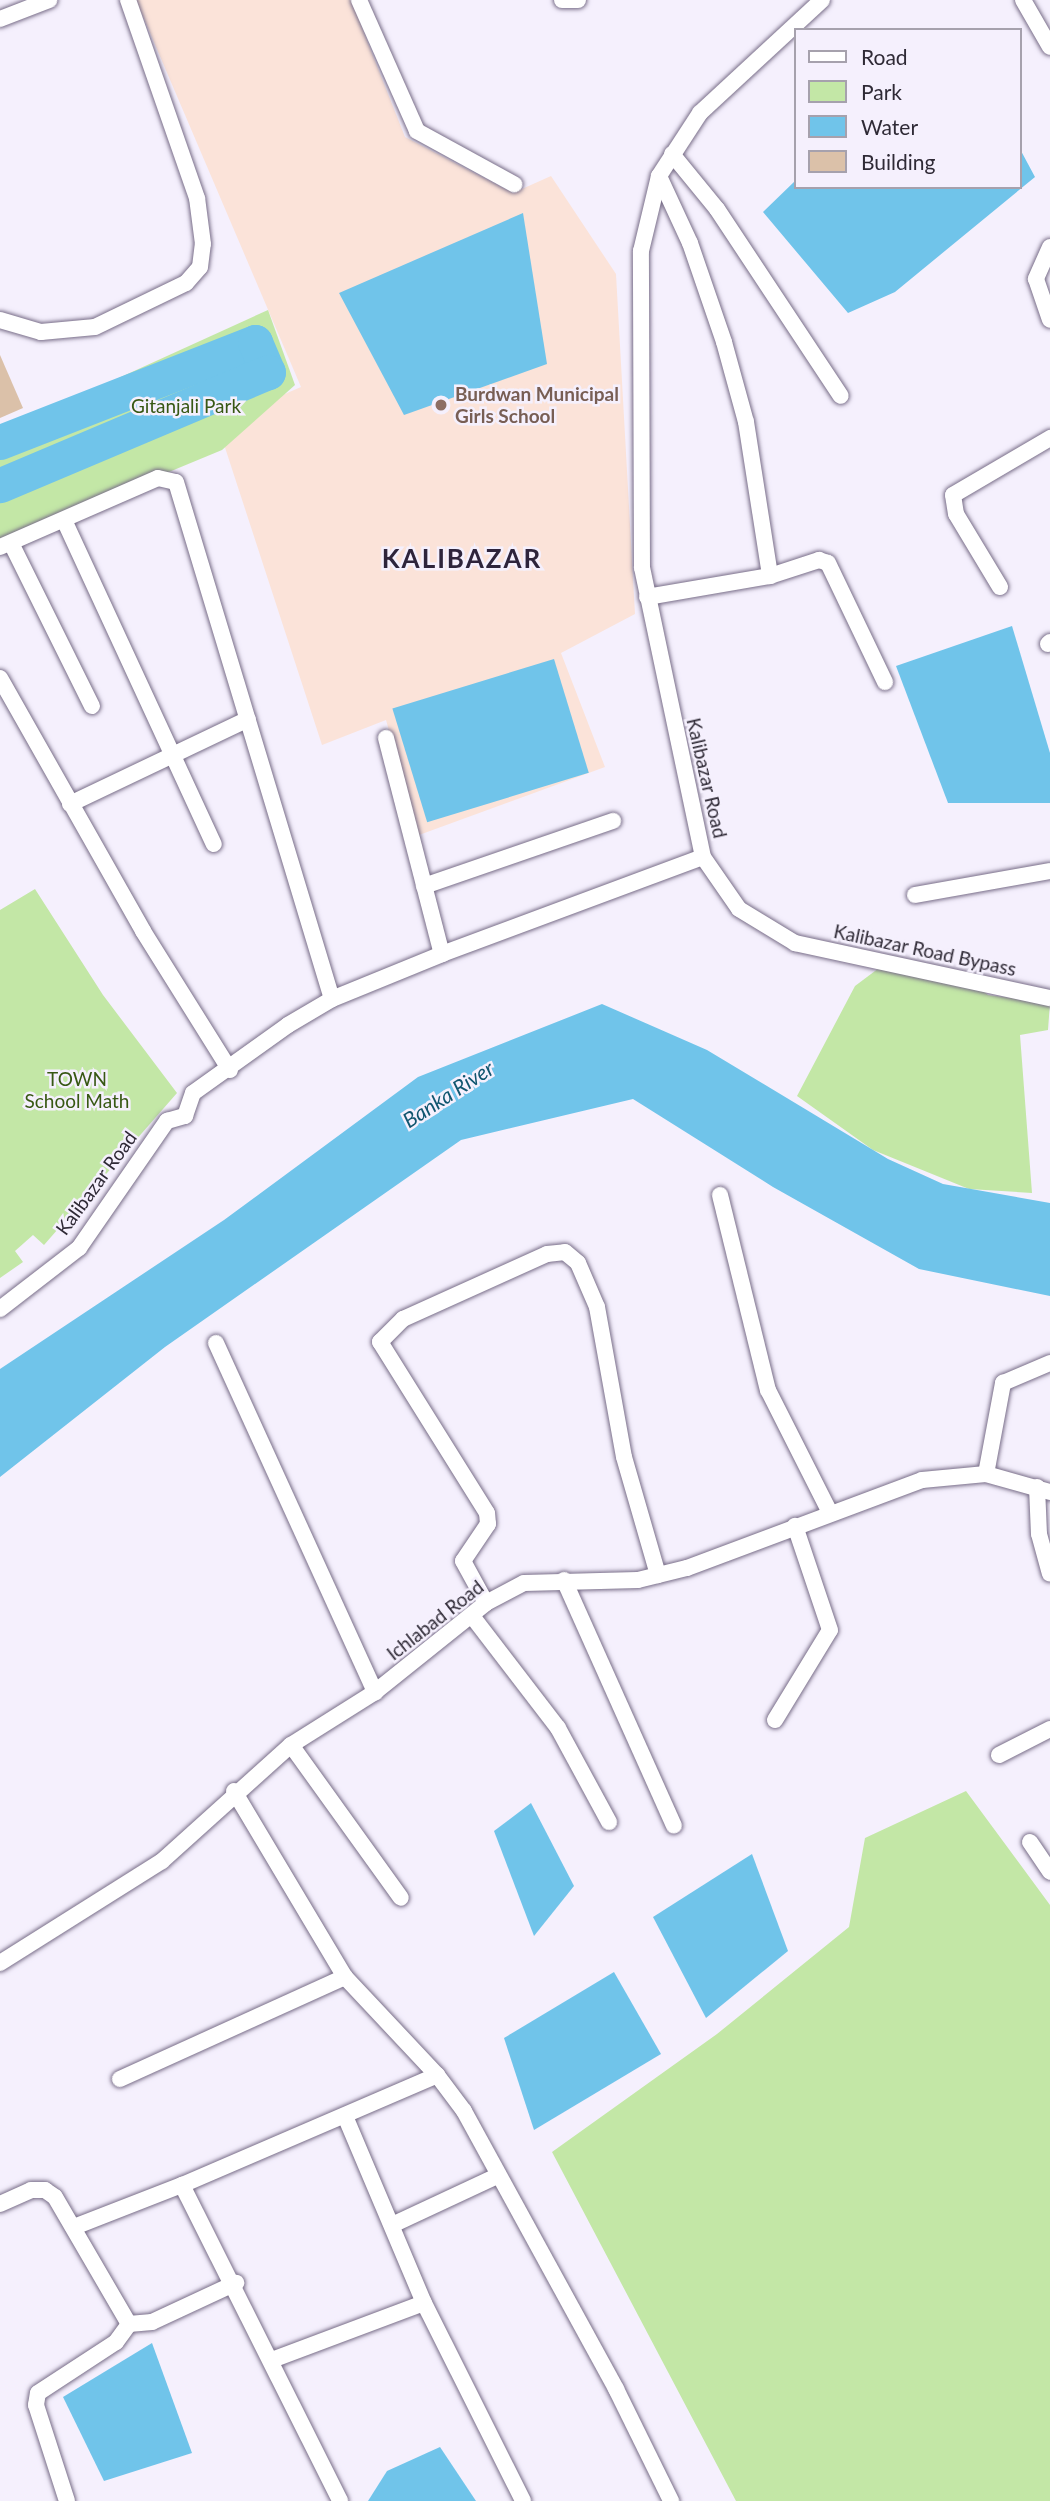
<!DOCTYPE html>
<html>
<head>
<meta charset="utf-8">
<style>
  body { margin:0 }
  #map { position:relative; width:1050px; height:2501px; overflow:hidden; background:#f5f0fd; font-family:Lato,sans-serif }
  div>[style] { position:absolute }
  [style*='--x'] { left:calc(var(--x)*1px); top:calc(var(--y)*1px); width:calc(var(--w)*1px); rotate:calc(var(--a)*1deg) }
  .education>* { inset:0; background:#fbe3d9 }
  .green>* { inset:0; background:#c3e7a6 }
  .water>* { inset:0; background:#70c4ea; transform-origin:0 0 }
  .river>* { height:35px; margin:-17.5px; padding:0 17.5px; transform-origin:17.5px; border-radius:17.5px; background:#70c4ea }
  .building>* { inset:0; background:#dbc1a9 }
  .roads { filter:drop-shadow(0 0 2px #786d88) drop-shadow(0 0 2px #786d88) }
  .minor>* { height:16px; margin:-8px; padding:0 8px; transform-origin:8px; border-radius:8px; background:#fff }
  .dots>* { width:19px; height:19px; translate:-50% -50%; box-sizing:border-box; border:4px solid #f5f0fd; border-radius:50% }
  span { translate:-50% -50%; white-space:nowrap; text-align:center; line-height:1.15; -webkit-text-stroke:5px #f5f0fd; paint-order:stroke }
  .education-label { font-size:19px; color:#785e54; font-weight:700 }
  .left { translate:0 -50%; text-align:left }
  .park-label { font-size:19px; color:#375813 }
  .street-label { font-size:19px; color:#2f2a36 }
  .water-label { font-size:21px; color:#10556f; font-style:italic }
  .district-label { font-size:26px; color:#2e243b; font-weight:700; letter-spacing:2px }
  .legend { position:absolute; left:794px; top:28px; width:228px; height:161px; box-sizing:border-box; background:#f5f0fd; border:2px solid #a6a1ad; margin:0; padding:9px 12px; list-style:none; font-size:21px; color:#2f2a36 }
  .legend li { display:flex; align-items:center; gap:14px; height:35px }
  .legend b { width:35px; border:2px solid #a6a1ad }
</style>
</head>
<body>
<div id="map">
  <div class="education">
    <div style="clip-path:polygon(136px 0,351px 0,405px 137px,513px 193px,551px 176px,616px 274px,635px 614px,561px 653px,605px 767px,419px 835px,386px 720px,322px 745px,217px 423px,301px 387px)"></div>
  </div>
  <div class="green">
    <div style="clip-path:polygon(268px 310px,295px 385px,222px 450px,0 542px,0 432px)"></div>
    <div style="clip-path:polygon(35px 889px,103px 995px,177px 1093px,44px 1245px,33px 1235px,15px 1251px,23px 1262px,0 1278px,0 910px)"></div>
    <div style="clip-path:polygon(879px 968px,974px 982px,988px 995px,1050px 1003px,1048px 1030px,1020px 1035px,1032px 1193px,969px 1189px,873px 1150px,797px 1096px,855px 986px)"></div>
    <div style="clip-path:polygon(966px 1791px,1050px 1905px,1050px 2501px,736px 2501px,552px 2152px,717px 2034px,849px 1927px,865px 1838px)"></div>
  </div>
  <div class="water">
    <div style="clip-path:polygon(1020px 149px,1035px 177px,895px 292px,848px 313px,763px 212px,796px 180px,796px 187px,1020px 187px)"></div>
    <div style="clip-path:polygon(523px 213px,547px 364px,404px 415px,339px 293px)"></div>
    <div style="clip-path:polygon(1012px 626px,1050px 753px,1050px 803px,948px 803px,896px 666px)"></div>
    <div style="left:554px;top:659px;width:119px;height:169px;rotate:73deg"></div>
    <div style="clip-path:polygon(602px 1004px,707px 1050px,888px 1159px,943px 1184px,1050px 1203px,1050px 1296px,919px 1269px,773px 1187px,633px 1099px,461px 1140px,165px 1347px,0 1477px,0 1369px,224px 1220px,418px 1077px)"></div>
    <div style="clip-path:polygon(531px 1803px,574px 1886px,534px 1936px,494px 1831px)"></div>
    <div style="clip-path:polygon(752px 1854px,788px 1951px,706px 2018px,653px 1917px)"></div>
    <div style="clip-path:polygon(614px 1972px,661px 2054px,534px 2130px,504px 2038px)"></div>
    <div style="clip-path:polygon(152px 2343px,192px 2453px,104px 2481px,63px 2397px)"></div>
    <div style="clip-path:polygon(440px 2447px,476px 2501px,368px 2501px,387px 2471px)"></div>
  </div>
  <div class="river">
    <div style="--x:0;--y:442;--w:274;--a:-21.4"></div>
    <div style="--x:255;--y:342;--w:33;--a:67"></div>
    <div style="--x:268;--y:372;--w:291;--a:157.1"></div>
  </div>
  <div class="building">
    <div style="clip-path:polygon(0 355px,23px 408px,0 418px)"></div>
  </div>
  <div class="roads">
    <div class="minor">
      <div style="--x:359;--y:0;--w:143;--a:66.1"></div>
      <div style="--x:417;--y:131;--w:111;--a:28.7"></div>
      <div style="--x:562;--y:0;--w:16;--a:0"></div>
      <div style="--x:1023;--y:0;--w:54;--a:60.1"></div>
      <div style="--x:0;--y:19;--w:53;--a:-21.2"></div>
      <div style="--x:672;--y:154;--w:71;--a:50.7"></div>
      <div style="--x:717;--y:209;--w:224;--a:56.5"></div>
      <div style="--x:659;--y:176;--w:74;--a:65.2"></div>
      <div style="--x:690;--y:243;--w:105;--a:71"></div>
      <div style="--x:724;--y:342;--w:83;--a:74.6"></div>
      <div style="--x:746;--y:422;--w:156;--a:81.1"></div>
      <div style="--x:1050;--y:247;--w:35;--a:114"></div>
      <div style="--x:1036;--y:279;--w:43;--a:71.1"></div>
      <div style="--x:0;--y:320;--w:43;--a:16.3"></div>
      <div style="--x:41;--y:332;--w:54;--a:-5.3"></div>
      <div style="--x:95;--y:327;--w:101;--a:-25.8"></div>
      <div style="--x:186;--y:283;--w:21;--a:-49"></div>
      <div style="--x:200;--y:267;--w:23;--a:-83"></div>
      <div style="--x:203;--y:244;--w:46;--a:-97.4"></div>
      <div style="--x:197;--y:198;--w:210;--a:-109.2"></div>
      <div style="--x:64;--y:520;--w:357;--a:65.2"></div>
      <div style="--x:11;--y:543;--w:182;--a:63.6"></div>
      <div style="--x:0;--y:547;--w:172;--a:-23.6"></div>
      <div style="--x:158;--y:478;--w:18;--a:13"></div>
      <div style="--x:176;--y:482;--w:540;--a:73.21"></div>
      <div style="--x:1000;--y:587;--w:85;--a:-121.1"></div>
      <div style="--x:956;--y:514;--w:19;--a:-99"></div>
      <div style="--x:953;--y:495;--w:113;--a:-30.4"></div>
      <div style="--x:647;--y:597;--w:125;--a:-9.7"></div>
      <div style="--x:770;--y:576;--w:52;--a:-18.1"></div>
      <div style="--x:819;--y:560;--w:9;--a:18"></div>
      <div style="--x:828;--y:563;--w:132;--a:64.4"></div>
      <div style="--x:1048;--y:644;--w:3;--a:-45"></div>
      <div style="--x:0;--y:678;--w:291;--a:60.5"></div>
      <div style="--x:143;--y:931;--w:164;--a:58"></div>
      <div style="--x:386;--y:738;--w:223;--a:75.5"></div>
      <div style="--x:70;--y:804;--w:197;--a:-25.5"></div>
      <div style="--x:703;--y:857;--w:63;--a:55.3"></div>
      <div style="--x:739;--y:909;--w:66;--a:31.3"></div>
      <div style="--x:795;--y:943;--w:261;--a:12.2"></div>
      <div style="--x:424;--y:886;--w:200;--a:-19"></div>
      <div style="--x:915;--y:895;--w:137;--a:-10.1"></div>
      <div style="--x:720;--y:1195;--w:201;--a:76.2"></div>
      <div style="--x:768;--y:1390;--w:138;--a:63.2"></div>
      <div style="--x:0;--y:1309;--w:100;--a:-37.7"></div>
      <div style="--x:79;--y:1248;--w:155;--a:-55.3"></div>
      <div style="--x:167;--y:1121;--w:19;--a:-16"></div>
      <div style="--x:185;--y:1116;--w:24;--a:-71"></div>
      <div style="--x:193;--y:1093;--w:117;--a:-35.6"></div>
      <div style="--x:288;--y:1025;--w:51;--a:-30.6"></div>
      <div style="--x:332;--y:999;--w:119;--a:-22.2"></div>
      <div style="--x:442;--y:954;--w:278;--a:-20.4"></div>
      <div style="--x:703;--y:857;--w:295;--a:-101.9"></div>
      <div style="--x:642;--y:568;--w:317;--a:-90.2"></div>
      <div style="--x:641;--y:251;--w:77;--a:-76.5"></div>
      <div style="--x:659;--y:176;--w:75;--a:-56.9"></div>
      <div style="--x:700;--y:113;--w:166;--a:-42.8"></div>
      <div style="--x:216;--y:1343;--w:384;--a:65.5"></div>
      <div style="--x:986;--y:1474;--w:93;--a:-79.4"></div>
      <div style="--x:1003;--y:1383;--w:51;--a:-23.1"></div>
      <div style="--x:1037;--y:1487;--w:47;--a:87.6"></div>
      <div style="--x:1039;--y:1534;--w:41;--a:74.6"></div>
      <div style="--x:564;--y:1580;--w:269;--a:65.9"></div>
      <div style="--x:486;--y:1603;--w:48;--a:-118.7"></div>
      <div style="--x:463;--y:1561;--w:45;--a:-56"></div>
      <div style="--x:488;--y:1524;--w:11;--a:-95"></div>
      <div style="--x:487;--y:1513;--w:202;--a:-122"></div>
      <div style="--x:380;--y:1342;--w:33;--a:-45"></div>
      <div style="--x:403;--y:1319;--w:158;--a:-24.3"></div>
      <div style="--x:547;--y:1254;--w:18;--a:-6"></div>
      <div style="--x:565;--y:1252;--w:17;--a:40"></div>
      <div style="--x:578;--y:1263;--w:48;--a:66.6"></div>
      <div style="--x:597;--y:1307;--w:152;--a:79.8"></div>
      <div style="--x:624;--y:1457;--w:123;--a:73.9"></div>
      <div style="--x:472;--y:1616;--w:141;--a:52.5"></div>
      <div style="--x:558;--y:1728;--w:107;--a:61.5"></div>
      <div style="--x:775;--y:1720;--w:105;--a:-58.6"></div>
      <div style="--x:830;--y:1630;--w:110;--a:-108.6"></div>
      <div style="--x:291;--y:1745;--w:188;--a:54.3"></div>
      <div style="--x:999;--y:1755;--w:57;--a:-27"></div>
      <div style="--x:234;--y:1791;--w:217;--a:59.2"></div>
      <div style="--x:345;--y:1977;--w:134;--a:46.8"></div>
      <div style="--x:1030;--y:1842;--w:36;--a:56"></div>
      <div style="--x:0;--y:1963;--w:191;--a:-32.2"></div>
      <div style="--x:162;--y:1861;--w:173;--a:-42"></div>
      <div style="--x:291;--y:1745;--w:99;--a:-32.2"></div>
      <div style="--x:375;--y:1692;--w:142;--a:-38.7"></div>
      <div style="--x:486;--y:1603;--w:43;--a:-27.8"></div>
      <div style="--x:524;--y:1583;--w:114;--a:-1.5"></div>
      <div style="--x:638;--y:1580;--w:50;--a:-13.8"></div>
      <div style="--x:687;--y:1568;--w:251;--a:-20.5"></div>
      <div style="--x:922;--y:1480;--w:64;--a:-5.4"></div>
      <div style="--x:986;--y:1474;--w:66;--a:15.7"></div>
      <div style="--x:120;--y:2079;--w:247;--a:-24.4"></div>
      <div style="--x:345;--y:2116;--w:203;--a:67.1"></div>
      <div style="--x:424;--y:2303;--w:221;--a:63.4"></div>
      <div style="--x:182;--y:2185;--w:278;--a:-23.3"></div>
      <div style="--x:437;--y:2075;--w:45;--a:53.1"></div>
      <div style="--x:464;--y:2111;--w:317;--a:61.3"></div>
      <div style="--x:616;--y:2389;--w:125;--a:63.8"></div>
      <div style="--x:0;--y:2204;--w:34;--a:-24"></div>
      <div style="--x:31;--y:2190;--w:14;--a:0"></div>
      <div style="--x:45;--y:2190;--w:12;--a:35"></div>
      <div style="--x:55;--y:2197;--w:147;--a:59.8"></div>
      <div style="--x:129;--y:2324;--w:23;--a:-5"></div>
      <div style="--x:152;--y:2322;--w:93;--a:-24.9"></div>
      <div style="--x:394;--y:2224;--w:114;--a:-25"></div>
      <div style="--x:74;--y:2227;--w:116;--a:-21.3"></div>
      <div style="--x:182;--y:2185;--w:353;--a:63.4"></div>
      <div style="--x:272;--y:2360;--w:162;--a:-20.6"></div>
      <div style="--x:67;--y:2501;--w:101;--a:-107.9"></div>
      <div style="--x:36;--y:2405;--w:12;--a:-81"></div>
      <div style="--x:38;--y:2393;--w:93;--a:-33.2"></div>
      <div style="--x:116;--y:2342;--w:22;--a:-54"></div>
    </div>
  </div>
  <div class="dots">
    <div style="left:441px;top:405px;background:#8d6e63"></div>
  </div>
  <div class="education-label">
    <span class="left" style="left:455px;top:405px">Burdwan Municipal<br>Girls School</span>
  </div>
  <div class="park-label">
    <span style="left:186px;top:406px">Gitanjali Park</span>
    <span style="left:77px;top:1090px">TOWN<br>School Math</span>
  </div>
  <div class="street-label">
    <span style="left:707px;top:778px;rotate:77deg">Kalibazar Road</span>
    <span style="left:925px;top:950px;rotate:12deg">Kalibazar Road Bypass</span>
    <span style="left:96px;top:1183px;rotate:-54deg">Kalibazar Road</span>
    <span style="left:435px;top:1620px;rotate:-38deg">Ichlabad Road</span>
  </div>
  <div class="water-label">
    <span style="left:448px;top:1094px;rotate:-33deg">Banka River</span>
  </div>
  <div class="district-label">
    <span style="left:462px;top:559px">KALIBAZAR</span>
  </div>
  <ul class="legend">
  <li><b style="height:9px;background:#fff"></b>Road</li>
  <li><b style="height:19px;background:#c3e7a6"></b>Park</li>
  <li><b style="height:19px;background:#70c4ea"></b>Water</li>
  <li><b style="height:19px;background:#dbc1a9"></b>Building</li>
  </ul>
</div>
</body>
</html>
